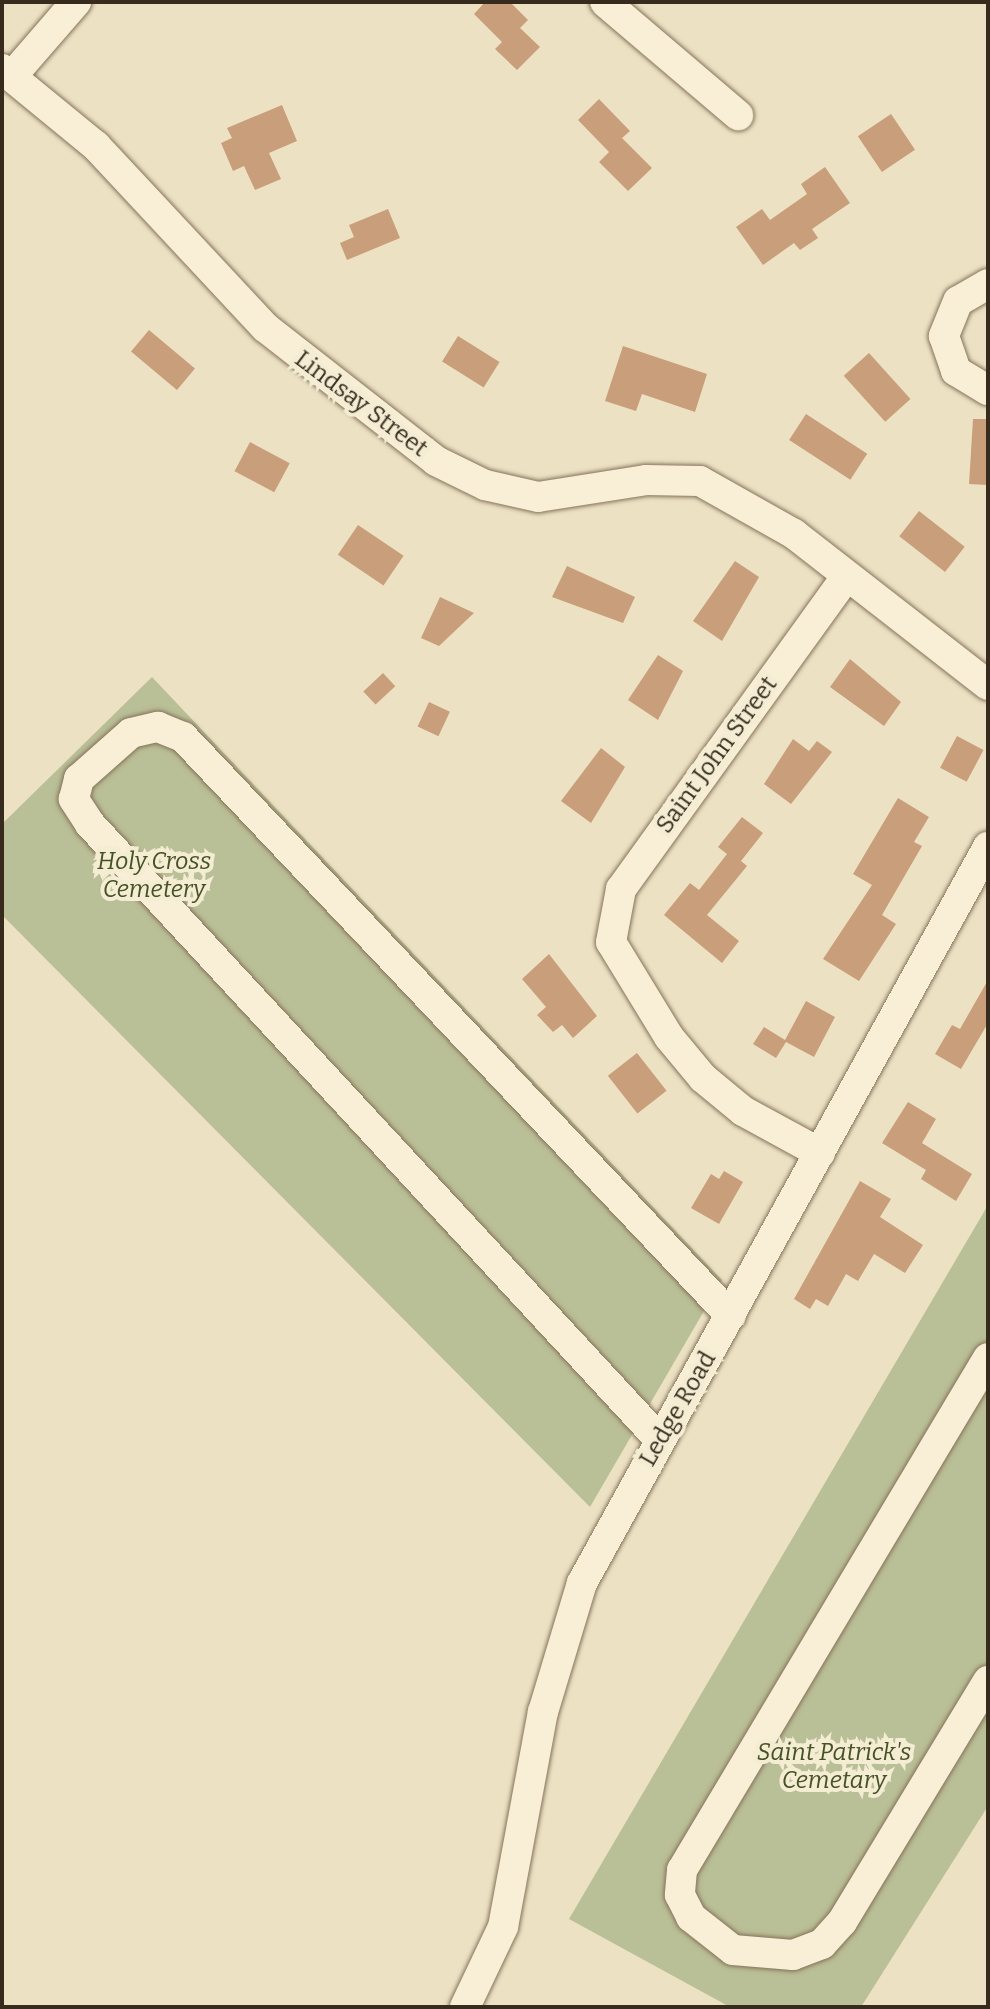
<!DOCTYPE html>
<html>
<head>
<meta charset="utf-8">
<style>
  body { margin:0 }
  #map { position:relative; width:990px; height:2009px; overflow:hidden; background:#ece2c3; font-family:Bitter,serif }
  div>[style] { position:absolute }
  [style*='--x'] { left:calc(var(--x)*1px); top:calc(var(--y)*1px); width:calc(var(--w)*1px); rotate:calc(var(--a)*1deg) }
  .cemetery>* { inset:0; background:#b9bf96 }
  .building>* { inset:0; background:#c99e7a; transform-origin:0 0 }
  .roads { filter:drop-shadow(0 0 2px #86735b) drop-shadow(0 0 2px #86735b) }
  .minor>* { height:30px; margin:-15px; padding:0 15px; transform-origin:15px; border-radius:15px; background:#f8efd6 }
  span { translate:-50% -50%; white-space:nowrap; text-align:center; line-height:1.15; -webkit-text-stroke:8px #f4ecd3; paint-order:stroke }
  .street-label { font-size:24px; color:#372b1e }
  .park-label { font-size:24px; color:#455225; font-style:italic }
  .frame { position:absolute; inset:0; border:4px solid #372b1e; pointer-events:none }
</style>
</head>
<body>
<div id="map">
  <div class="cemetery">
    <div style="clip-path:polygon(152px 677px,722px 1280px,590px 1507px,2px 915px,2px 824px)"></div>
    <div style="clip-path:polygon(988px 1205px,988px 1806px,861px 2007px,730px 2007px,569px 1919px)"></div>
  </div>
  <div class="building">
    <div style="clip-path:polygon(485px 2px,510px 2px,528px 20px,520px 28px,540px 47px,517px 70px,495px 49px,502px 42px,474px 14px)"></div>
    <div style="clip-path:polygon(599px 99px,630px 131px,622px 138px,652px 168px,628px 191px,599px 162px,609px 152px,578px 120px)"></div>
    <div style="clip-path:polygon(282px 105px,297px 141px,269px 153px,281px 179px,255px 190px,244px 166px,233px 171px,221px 143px,232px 138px,227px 128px)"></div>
    <div style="left:891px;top:114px;width:43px;height:40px;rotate:56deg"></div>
    <div style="clip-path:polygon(825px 167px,850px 203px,812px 229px,818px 238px,800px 250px,794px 243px,763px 265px,736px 227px,762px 209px,770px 220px,807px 194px,801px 184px)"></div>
    <div style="clip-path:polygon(388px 209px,400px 238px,347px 260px,340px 243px,354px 237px,349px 225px)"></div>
    <div style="left:149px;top:330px;width:60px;height:28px;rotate:40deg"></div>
    <div style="left:458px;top:336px;width:49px;height:30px;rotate:32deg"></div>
    <div style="clip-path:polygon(623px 346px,707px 374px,695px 412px,642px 394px,636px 411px,605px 401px)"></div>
    <div style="left:869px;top:353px;width:62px;height:34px;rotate:48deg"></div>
    <div style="left:806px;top:414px;width:73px;height:31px;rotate:33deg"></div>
    <div style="clip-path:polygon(973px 419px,988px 419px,988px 485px,969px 484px)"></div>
    <div style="left:250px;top:442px;width:45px;height:33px;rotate:28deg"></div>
    <div style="left:919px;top:511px;width:58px;height:32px;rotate:38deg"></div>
    <div style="left:358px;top:525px;width:55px;height:36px;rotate:34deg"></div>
    <div style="clip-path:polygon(735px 561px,759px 577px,722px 641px,693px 621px)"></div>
    <div style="clip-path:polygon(567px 566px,635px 597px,623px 623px,552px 597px)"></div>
    <div style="clip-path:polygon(440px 597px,474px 613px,439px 646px,421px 638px)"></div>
    <div style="clip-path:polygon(658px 655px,683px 671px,658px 720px,628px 700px)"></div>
    <div style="clip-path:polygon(850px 659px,901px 702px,884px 726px,830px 687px)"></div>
    <div style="left:383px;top:673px;width:18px;height:27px;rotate:47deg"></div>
    <div style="left:429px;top:702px;width:23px;height:27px;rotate:25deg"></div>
    <div style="left:957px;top:736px;width:30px;height:36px;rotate:28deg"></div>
    <div style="clip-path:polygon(793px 739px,809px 751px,817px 741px,832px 752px,791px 804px,764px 784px)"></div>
    <div style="clip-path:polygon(601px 748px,625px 767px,591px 823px,561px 801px)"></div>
    <div style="clip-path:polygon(898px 798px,929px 817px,914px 842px,922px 846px,882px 915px,896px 924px,859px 981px,823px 959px,872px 885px,853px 874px)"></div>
    <div style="clip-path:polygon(742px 817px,763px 833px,741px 861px,747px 866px,707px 915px,739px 941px,722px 963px,664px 915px,690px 883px,699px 890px,727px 854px,718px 847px)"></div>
    <div style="clip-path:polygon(549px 954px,597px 1016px,573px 1038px,562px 1025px,553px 1032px,537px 1015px,546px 1007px,522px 979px)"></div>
    <div style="clip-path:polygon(988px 980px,988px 1023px,961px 1069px,935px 1054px,952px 1025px,960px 1029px)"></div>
    <div style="clip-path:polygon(806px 1001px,835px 1017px,814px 1057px,786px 1042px,776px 1058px,753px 1044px,764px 1027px,785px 1040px)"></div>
    <div style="left:637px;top:1053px;width:48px;height:37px;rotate:52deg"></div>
    <div style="clip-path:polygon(908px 1102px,936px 1119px,922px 1143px,972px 1174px,956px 1201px,921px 1179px,926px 1170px,882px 1143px)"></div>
    <div style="clip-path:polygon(724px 1171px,743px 1182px,719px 1224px,691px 1208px,711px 1174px,719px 1179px)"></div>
    <div style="clip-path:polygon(860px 1181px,891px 1199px,880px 1217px,923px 1245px,905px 1273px,874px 1254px,858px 1281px,846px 1274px,828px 1306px,816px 1299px,810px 1309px,794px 1299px)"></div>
  </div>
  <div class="roads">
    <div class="minor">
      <div style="--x:605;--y:2;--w:175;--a:40.4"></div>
      <div style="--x:2;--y:69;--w:122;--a:39.3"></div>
      <div style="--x:96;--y:146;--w:249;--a:47"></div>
      <div style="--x:266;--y:328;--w:216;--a:38"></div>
      <div style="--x:436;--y:461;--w:55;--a:26.1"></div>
      <div style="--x:485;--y:485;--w:54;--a:12.8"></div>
      <div style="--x:538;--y:497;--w:109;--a:-8.9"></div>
      <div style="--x:646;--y:480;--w:54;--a:1.1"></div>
      <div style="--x:700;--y:481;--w:108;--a:29.4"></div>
      <div style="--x:794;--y:534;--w:246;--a:37.9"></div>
      <div style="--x:12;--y:76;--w:98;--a:-49.1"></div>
      <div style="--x:988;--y:284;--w:34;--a:150"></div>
      <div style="--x:958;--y:301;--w:38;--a:112"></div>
      <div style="--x:944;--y:336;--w:37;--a:71"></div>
      <div style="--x:956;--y:371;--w:37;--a:31"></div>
      <div style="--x:820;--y:1153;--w:88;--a:-151.4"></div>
      <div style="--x:743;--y:1111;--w:52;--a:-140.5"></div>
      <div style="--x:703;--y:1078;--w:53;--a:-129.7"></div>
      <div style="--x:669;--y:1037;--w:111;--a:-121.4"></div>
      <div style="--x:611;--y:942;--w:54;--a:-79.3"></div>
      <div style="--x:621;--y:889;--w:383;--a:-54.2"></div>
      <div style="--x:988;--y:1358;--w:596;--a:120.86"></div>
      <div style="--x:682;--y:1870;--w:25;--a:95"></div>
      <div style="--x:680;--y:1895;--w:25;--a:63"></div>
      <div style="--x:691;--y:1917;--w:53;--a:38.2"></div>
      <div style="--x:733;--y:1950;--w:60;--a:4.8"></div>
      <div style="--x:793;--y:1955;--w:31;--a:-21"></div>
      <div style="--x:822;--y:1944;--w:30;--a:-48"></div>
      <div style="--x:842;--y:1922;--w:282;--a:-58.8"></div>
      <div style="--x:660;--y:1440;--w:839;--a:-132.78"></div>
      <div style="--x:90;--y:824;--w:30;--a:-123"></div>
      <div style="--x:74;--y:799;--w:21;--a:-76"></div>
      <div style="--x:79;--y:779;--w:69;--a:-41.5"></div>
      <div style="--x:131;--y:733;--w:28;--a:-13"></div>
      <div style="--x:158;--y:727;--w:27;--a:22"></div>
      <div style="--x:183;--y:737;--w:797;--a:46.58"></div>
      <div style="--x:465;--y:2007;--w:89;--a:-64.6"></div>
      <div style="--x:503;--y:1927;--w:219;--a:-79.5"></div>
      <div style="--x:543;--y:1712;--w:135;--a:-73.2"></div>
      <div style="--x:582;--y:1583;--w:841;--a:-61.12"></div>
    </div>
  </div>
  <div class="street-label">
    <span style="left:361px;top:404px;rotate:37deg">Lindsay Street</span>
    <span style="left:717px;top:755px;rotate:-54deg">Saint John Street</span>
    <span style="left:678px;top:1409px;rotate:-60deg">Ledge Road</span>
  </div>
  <div class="park-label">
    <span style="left:154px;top:876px">Holy Cross<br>Cemetery</span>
    <span style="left:834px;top:1767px">Saint Patrick's<br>Cemetary</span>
  </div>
  <div class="frame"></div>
</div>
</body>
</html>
